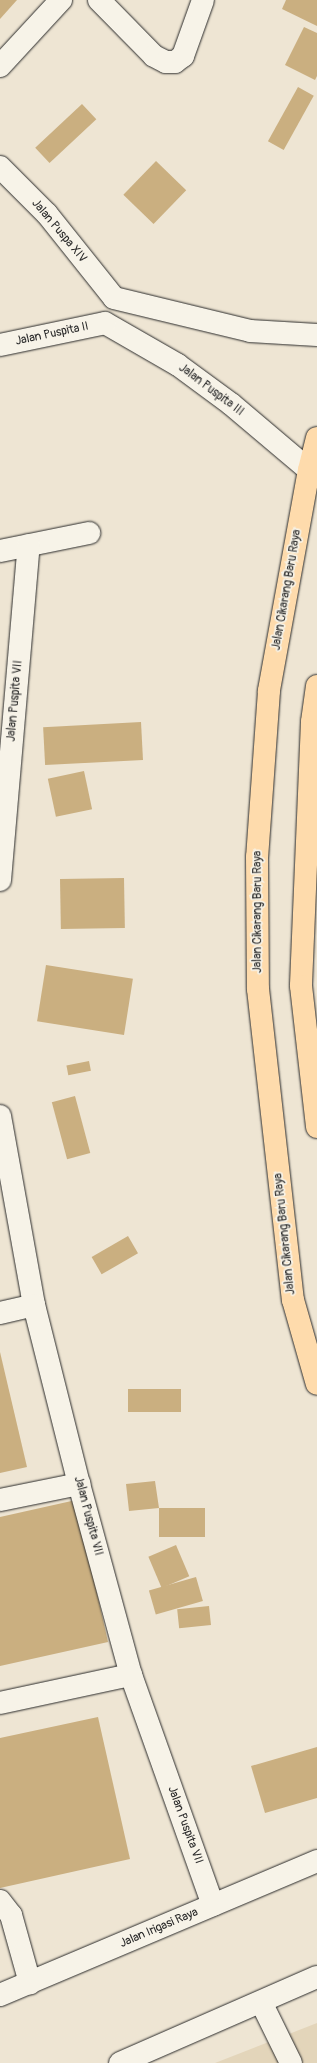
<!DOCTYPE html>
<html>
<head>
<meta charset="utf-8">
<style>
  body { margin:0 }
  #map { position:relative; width:317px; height:2063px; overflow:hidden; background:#eee5d3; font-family:Pangolin,sans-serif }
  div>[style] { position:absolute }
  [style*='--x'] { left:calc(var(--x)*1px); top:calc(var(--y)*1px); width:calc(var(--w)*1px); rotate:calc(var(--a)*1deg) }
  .built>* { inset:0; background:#e3d5ba }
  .building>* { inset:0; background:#caaf80; transform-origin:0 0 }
  .roads { filter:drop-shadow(0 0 1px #2b2b2b) drop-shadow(0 0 1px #2b2b2b) }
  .minor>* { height:22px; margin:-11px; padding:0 11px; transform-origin:11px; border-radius:11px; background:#f7f3e8 }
  .major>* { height:22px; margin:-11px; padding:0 11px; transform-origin:11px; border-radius:11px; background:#fedbac }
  span { translate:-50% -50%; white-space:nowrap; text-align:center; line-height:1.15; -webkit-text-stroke:3.5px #f7f3e8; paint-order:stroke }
  .street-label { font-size:12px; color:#2b2b2b }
</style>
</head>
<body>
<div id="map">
  <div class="built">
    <div style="clip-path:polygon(317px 2023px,317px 2063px,215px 2063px)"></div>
  </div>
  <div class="building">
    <div style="clip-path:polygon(0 0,17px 0,0 19px)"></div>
    <div style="clip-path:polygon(286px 0,317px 0,317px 26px,282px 9px)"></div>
    <div style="clip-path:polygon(304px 27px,317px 33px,317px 76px,315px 80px,285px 65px)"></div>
    <div style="left:298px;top:87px;width:18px;height:62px;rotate:29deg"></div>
    <div style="left:82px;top:104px;width:21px;height:64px;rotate:47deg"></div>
    <div style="left:156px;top:161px;width:42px;height:47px;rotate:44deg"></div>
    <div style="left:141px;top:722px;width:38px;height:98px;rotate:87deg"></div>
    <div style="left:84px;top:771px;width:39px;height:37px;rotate:78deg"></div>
    <div style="left:124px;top:878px;width:50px;height:64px;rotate:89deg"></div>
    <div style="left:46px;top:965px;width:88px;height:57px;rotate:9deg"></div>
    <div style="left:89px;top:1061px;width:10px;height:23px;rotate:79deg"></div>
    <div style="left:75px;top:1096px;width:59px;height:24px;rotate:75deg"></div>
    <div style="left:128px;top:1236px;width:20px;height:42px;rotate:60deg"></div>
    <div style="clip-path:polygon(0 1352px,27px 1467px,0 1473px)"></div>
    <div style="left:128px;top:1389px;width:53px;height:23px"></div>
    <div style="clip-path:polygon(155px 1481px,159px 1508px,205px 1508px,205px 1537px,159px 1537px,159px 1508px,129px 1511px,126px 1484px)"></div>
    <div style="clip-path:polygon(76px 1500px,108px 1642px,0 1666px,0 1517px)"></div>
    <div style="left:176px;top:1545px;width:34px;height:30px;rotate:67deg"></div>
    <div style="left:196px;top:1577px;width:25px;height:49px;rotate:74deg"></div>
    <div style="left:209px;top:1606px;width:19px;height:32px;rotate:84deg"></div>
    <div style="clip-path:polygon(98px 1717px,130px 1859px,0 1888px,0 1738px)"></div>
    <div style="clip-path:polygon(317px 1747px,317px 1798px,265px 1813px,251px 1766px)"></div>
  </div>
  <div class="roads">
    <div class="minor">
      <div style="--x:99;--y:0;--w:78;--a:45.5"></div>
      <div style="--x:154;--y:56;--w:13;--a:27"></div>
      <div style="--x:166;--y:62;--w:9;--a:0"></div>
      <div style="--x:175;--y:62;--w:10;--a:-37"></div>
      <div style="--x:183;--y:56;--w:59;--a:-70.3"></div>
      <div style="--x:0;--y:66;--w:90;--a:-47.3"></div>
      <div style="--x:0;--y:167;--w:66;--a:45"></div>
      <div style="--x:47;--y:214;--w:107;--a:51.4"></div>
      <div style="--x:114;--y:298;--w:140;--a:13.6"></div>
      <div style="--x:250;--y:331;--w:67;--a:3.4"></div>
      <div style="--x:105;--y:323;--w:84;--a:29.9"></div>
      <div style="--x:178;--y:365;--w:66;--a:36.3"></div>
      <div style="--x:231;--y:404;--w:102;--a:40.2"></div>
      <div style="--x:0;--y:345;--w:107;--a:-11.8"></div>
      <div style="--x:0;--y:551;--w:91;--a:-11.4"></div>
      <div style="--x:0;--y:880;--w:336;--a:-85.1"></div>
      <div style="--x:0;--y:1116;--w:192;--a:79.8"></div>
      <div style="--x:34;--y:1305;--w:185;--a:75.9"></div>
      <div style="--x:79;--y:1484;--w:198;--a:74.8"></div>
      <div style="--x:131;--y:1675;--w:244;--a:70.4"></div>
      <div style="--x:0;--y:1313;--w:35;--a:-13"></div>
      <div style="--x:0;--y:1500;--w:81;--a:-11.4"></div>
      <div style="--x:0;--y:1703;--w:134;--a:-12.1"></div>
      <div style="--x:0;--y:1901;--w:18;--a:52"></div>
      <div style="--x:11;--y:1915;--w:71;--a:74.4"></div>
      <div style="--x:0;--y:1995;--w:344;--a:-22.9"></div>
      <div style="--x:261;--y:2002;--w:68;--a:63.8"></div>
      <div style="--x:120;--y:2063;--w:215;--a:-23.6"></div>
    </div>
    <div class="major">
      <div style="--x:317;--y:438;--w:33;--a:104"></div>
      <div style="--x:309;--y:470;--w:225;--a:100.3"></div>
      <div style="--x:269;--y:691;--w:166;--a:94.1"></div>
      <div style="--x:257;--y:857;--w:132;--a:89.6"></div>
      <div style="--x:258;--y:989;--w:313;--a:83.6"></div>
      <div style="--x:293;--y:1300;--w:87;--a:74.1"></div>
      <div style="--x:317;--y:686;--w:36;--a:98"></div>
      <div style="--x:312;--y:722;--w:264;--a:92.4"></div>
      <div style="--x:301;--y:986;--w:142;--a:83.5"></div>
    </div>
  </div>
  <div class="street-label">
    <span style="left:59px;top:231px;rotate:50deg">Jalan Puspa XIV</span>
    <span style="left:52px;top:334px;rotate:-12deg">Jalan Puspita II</span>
    <span style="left:211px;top:390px;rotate:37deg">Jalan Puspita III</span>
    <span style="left:287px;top:590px;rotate:-80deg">Jalan Cikarang Baru Raya</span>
    <span style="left:15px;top:701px;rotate:-85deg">Jalan Puspita VII</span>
    <span style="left:258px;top:912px;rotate:-90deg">Jalan Cikarang Baru Raya</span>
    <span style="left:285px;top:1234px;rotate:-96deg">Jalan Cikarang Baru Raya</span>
    <span style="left:88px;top:1516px;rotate:75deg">Jalan Puspita VII</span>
    <span style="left:185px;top:1825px;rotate:70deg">Jalan Puspita VII</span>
    <span style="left:159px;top:1928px;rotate:-23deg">Jalan Irigasi Raya</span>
  </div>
</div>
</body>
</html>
